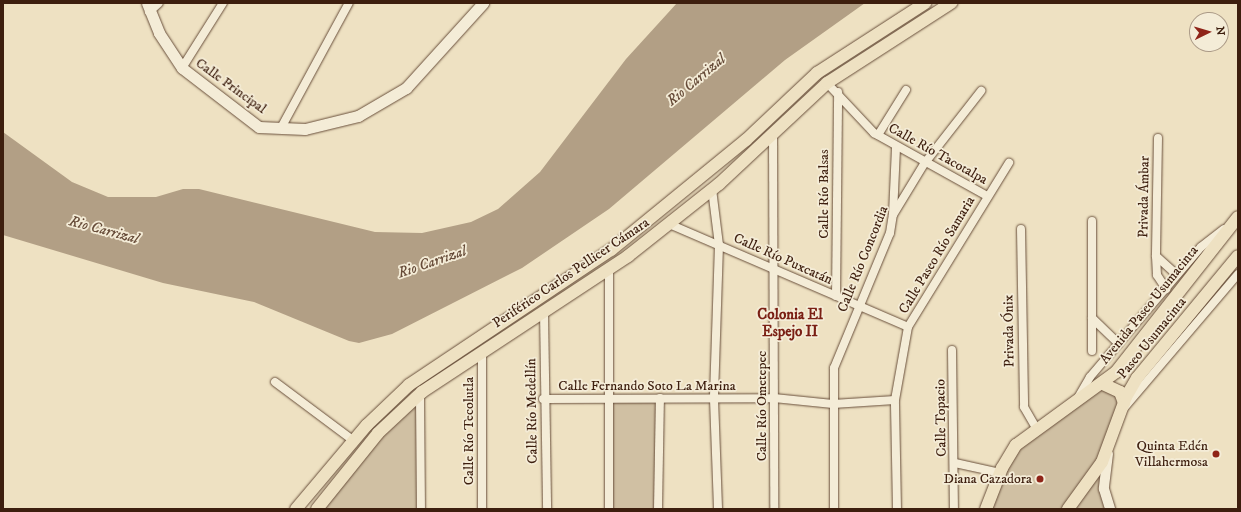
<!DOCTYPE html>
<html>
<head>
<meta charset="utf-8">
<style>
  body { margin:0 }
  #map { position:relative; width:1241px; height:512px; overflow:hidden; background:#eee1c2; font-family:"IM FELL DW Pica",serif }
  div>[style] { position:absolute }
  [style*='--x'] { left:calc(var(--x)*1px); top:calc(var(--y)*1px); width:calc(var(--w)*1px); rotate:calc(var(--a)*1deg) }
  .green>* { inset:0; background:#d0c0a3; transform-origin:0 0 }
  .water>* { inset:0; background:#b29f85 }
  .roads { filter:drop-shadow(0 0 1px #694f3b) drop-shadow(0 0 1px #694f3b) }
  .minor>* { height:8px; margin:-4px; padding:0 4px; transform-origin:4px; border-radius:4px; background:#f4ecd7 }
  .tertiary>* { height:10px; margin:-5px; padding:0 5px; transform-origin:5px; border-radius:5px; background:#f4ecd7 }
  .secondary>* { height:11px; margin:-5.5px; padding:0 5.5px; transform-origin:5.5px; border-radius:5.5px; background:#f4ecd7 }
  .primary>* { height:12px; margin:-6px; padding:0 6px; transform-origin:6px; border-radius:6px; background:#eee1c2 }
  .dots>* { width:11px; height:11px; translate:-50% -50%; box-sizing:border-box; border:2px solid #f4ecd7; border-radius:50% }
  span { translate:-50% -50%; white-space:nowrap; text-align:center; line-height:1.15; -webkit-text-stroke:3.5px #f4ecd7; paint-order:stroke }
  .street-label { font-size:14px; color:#3d1e0e }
  .poi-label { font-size:14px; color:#3d1e0e }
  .right { translate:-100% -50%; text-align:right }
  .water-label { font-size:15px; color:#664b38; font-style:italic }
  .neighbourhood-label { font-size:15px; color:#7a1f14; font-weight:700 }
  .frame { position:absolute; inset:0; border:4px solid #3d1e0e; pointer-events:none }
  .north { position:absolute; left:1189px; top:12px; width:40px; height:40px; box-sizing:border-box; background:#f4ecd7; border:1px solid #ab9a87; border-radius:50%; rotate:85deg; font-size:11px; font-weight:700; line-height:16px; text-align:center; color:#3d1e0e }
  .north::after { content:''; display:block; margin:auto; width:14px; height:18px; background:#8f2418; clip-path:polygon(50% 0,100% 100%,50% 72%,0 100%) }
</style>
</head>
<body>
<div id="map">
  <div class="green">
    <div style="clip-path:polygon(1103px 384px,1122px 395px,1102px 462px,1111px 509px,986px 509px,1007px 458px)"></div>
    <div style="clip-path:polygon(420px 397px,421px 509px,317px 509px,378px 433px)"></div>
    <div style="left:608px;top:397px;width:52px;height:112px;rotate:1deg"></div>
  </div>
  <div class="water">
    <div style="clip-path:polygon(677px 3px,865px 3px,785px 60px,609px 209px,522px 268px,392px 334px,359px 343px,349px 341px,254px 302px,163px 283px,3px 235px,3px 132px,72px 182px,108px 197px,156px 197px,183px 189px,199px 189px,375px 232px,422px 233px,471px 222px,498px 209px,540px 172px,626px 59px)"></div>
  </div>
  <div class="roads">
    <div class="minor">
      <div style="--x:149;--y:12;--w:13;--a:-42"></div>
      <div style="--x:182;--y:68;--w:77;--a:-57.8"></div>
      <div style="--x:827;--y:83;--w:69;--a:46.8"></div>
      <div style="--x:874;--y:133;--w:129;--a:29.1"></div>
      <div style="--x:281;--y:128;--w:142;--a:-61.5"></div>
      <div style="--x:878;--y:135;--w:53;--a:-58.1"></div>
      <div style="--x:773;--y:136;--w:373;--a:89.8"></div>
      <div style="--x:1158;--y:138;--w:118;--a:91"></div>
      <div style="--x:1156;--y:256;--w:19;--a:87"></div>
      <div style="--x:1157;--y:275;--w:17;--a:57"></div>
      <div style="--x:712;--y:189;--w:56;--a:82.9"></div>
      <div style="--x:719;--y:245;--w:154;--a:91.9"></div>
      <div style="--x:714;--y:399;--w:110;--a:87.9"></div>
      <div style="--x:893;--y:214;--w:67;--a:-87.4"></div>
      <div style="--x:669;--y:224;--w:260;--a:23.3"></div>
      <div style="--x:1021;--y:229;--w:178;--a:89"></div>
      <div style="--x:1024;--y:407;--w:24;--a:60"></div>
      <div style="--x:1156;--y:256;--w:28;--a:42"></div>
      <div style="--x:609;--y:269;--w:240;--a:90"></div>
      <div style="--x:836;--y:296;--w:204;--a:-89.4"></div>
      <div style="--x:544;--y:312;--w:197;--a:89.1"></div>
      <div style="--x:1092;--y:318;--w:37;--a:44"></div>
      <div style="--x:952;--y:350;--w:159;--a:89.3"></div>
      <div style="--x:1092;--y:351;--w:130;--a:-90"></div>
      <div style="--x:482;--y:352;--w:157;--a:90"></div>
      <div style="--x:275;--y:382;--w:99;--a:36.8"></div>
      <div style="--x:1079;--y:396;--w:22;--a:-60"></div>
      <div style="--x:1090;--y:377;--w:171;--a:-49.5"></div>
      <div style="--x:1201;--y:247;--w:29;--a:-38"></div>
      <div style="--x:420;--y:397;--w:112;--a:89.5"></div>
      <div style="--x:543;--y:399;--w:231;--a:-0.2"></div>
      <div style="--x:774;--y:398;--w:59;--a:5.8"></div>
      <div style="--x:833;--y:404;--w:62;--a:-3.7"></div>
      <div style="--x:1124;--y:408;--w:176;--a:-49.6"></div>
      <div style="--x:955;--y:463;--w:46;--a:12.5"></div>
      <div style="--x:658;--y:509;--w:111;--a:-89"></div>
      <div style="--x:834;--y:509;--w:141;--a:-90"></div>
      <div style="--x:834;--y:368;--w:146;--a:-67.5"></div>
      <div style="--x:890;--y:233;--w:18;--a:-81"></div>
      <div style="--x:893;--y:215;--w:60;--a:-58.7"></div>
      <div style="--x:924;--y:164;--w:93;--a:-52"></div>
      <div style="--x:897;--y:509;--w:109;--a:-91.1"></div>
      <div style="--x:895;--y:400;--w:74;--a:-79.9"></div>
      <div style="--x:908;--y:327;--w:193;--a:-58.4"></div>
    </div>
    <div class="tertiary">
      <div style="--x:1108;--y:454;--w:35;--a:97"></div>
      <div style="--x:1104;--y:489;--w:21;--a:73"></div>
    </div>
    <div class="secondary">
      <div style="--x:147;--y:3;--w:32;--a:68"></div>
      <div style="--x:159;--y:33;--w:42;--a:56.7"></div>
      <div style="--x:182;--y:68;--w:97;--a:37.5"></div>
      <div style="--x:259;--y:127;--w:46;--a:2.5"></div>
      <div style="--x:305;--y:129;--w:55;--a:-13.8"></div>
      <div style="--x:358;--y:116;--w:56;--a:-30.3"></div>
      <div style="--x:406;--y:88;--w:115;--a:-47.8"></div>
    </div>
    <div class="primary">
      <div style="--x:1103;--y:384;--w:19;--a:25"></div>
      <div style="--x:1120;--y:392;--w:12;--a:70"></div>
      <div style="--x:296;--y:509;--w:110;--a:-49.8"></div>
      <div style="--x:367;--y:425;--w:58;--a:-43.6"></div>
      <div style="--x:409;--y:385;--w:243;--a:-33.8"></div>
      <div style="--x:611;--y:250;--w:174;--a:-39.2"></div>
      <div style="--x:746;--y:140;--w:98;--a:-43.3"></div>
      <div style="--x:817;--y:73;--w:129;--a:-32.9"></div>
      <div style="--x:317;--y:509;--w:97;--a:-51.2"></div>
      <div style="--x:378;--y:433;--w:60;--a:-43"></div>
      <div style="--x:422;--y:392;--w:247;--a:-33.4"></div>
      <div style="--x:628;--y:256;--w:116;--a:-38.4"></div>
      <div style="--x:719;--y:184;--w:148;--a:-43.1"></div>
      <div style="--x:827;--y:83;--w:148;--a:-32.8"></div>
      <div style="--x:986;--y:509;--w:44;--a:-68.7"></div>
      <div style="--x:1002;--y:468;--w:27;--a:-59"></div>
      <div style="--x:1016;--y:445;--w:124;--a:-36.1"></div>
      <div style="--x:1116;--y:372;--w:197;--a:-51.8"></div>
      <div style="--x:1068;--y:509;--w:58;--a:-54.1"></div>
      <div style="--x:1102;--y:462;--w:69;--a:-69.7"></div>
      <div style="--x:1126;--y:397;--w:22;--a:-60"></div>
      <div style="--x:1137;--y:378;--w:158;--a:-50.4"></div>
    </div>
  </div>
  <div class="dots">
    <div style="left:1216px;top:454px;background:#8f2418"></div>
    <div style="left:1040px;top:479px;background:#8f2418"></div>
  </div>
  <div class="street-label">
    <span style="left:231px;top:86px;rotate:36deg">Calle Principal</span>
    <span style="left:938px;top:154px;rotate:29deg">Calle Río Tacotalpa</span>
    <span style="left:824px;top:194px;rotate:-90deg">Calle Río Balsas</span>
    <span style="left:1144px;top:197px;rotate:-89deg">Privada Ámbar</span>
    <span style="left:937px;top:255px;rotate:-59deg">Calle Paseo Río Samaria</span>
    <span style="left:783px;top:259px;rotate:24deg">Calle Río Puxcatán</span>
    <span style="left:863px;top:259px;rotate:-68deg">Calle Río Concordia</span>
    <span style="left:571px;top:273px;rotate:-34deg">Periférico Carlos Pellicer Cámara</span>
    <span style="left:1149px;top:305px;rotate:-51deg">Avenida Paseo Usumacinta</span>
    <span style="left:1009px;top:331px;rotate:-91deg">Privada Ónix</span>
    <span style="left:1152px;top:338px;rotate:-51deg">Paseo Usumacinta</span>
    <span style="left:647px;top:386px">Calle Fernando Soto La Marina</span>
    <span style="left:762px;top:406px;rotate:-90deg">Calle Río Ometepec</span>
    <span style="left:532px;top:411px;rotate:-91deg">Calle Río Medellín</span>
    <span style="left:941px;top:418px;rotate:-91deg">Calle Topacio</span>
    <span style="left:469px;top:431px;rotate:-90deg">Calle Río Tecolutla</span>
  </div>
  <div class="poi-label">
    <span class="right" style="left:1208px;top:454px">Quinta Edén<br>Villahermosa</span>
    <span class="right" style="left:1032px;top:479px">Diana Cazadora</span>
  </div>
  <div class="water-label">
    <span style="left:696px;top:80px;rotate:-40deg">Rio Carrizal</span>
    <span style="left:104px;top:230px;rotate:15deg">Rio Carrizal</span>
    <span style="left:432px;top:262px;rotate:-19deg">Rio Carrizal</span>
  </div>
  <div class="neighbourhood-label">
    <span style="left:790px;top:323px">Colonia El<br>Espejo II</span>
  </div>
  <div class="frame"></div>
  <div class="north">N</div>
</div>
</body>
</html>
